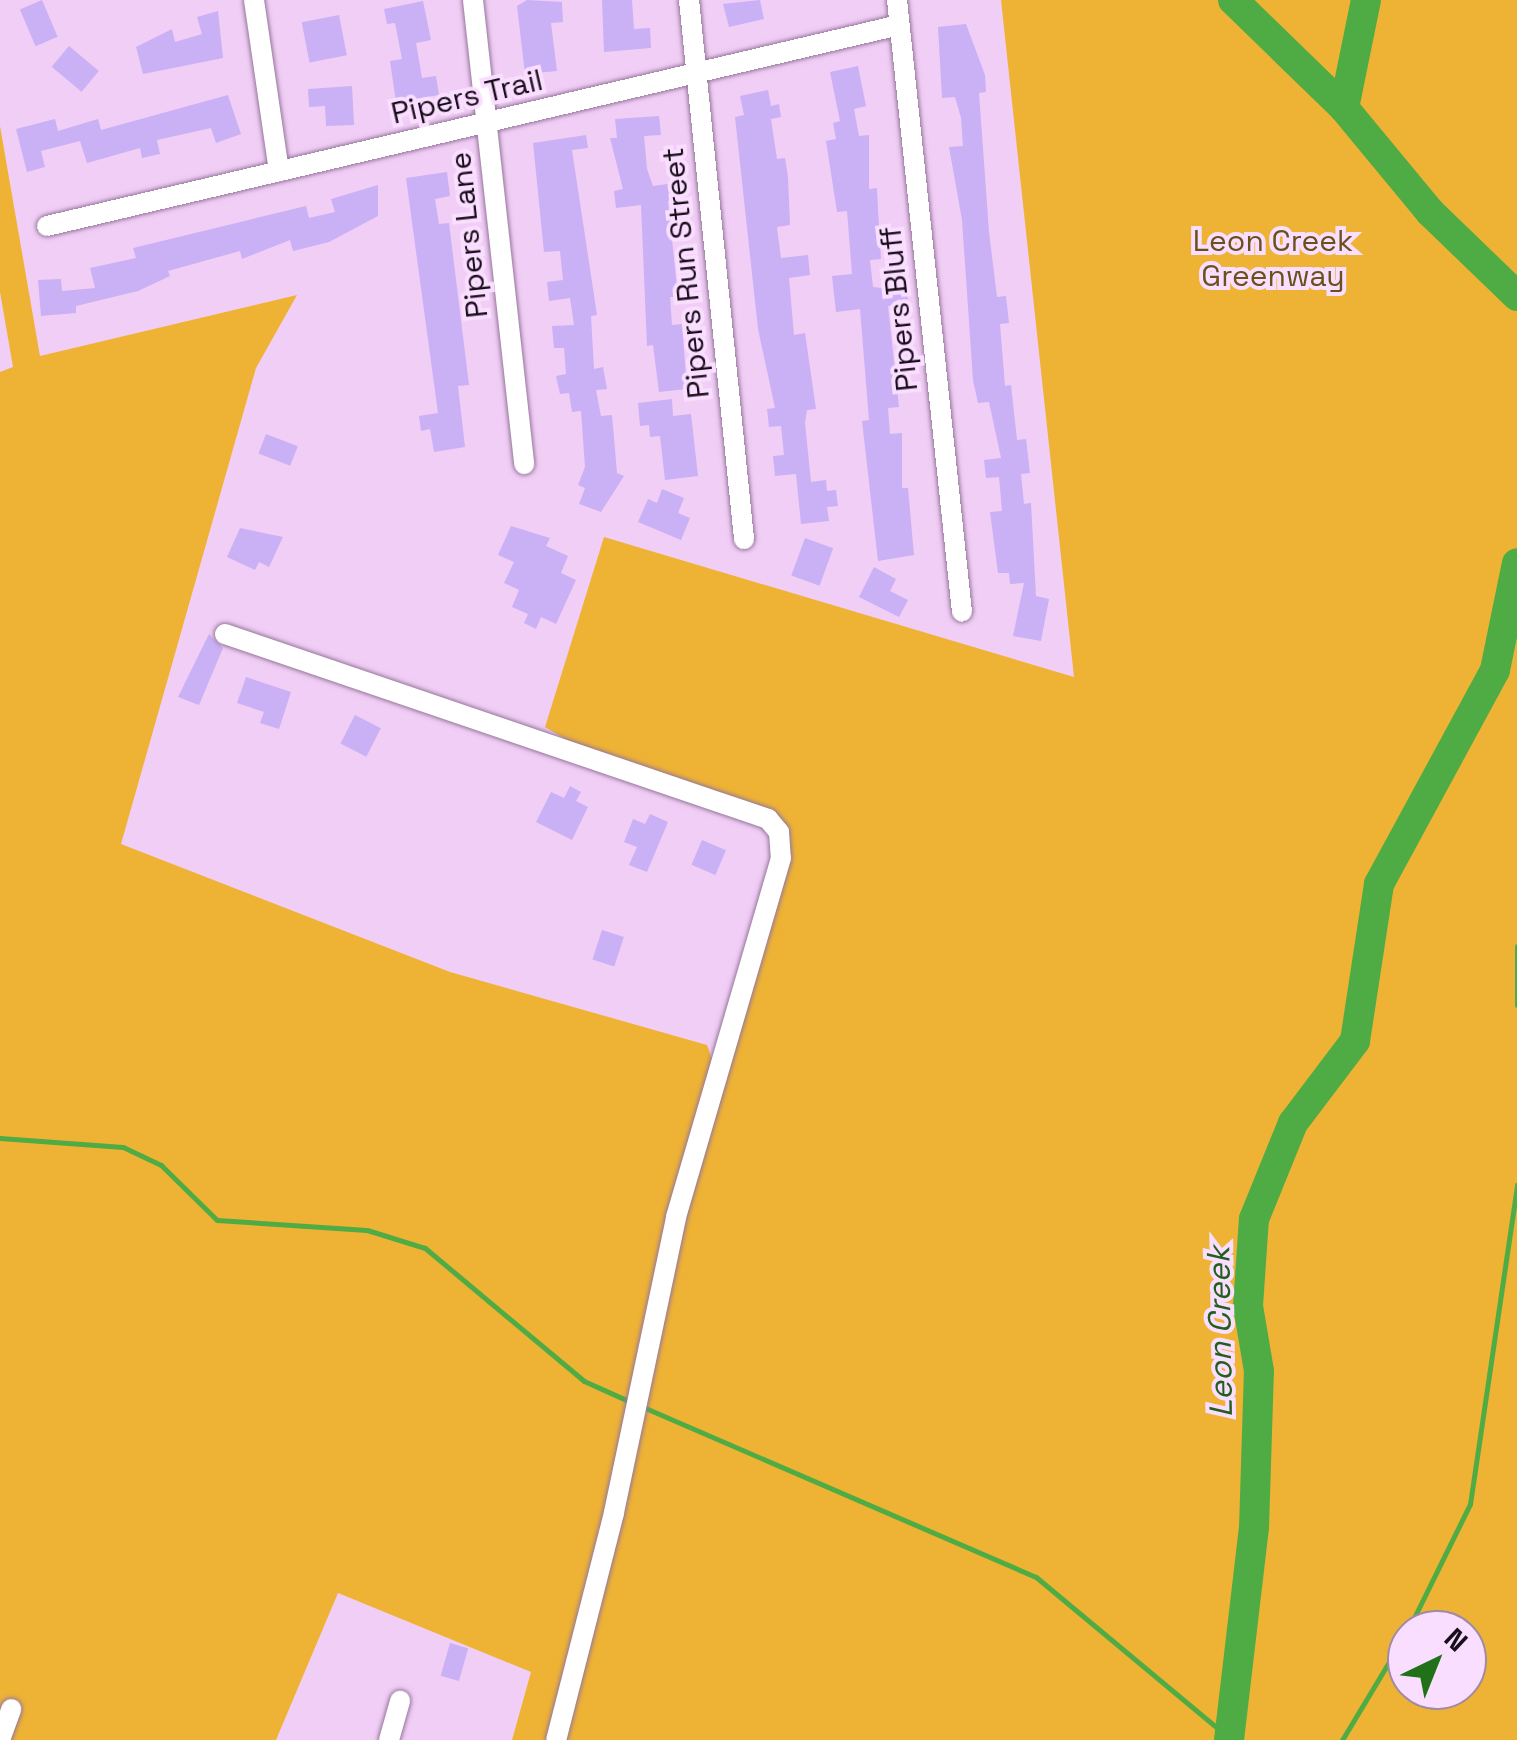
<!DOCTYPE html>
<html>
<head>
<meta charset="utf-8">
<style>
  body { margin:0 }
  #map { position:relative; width:1517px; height:1740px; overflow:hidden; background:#f1cef6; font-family:"Space Grotesk",sans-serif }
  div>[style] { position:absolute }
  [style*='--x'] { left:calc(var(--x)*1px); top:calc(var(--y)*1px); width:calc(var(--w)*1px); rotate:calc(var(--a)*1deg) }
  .green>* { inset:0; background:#eeb334 }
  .stream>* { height:5px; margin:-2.5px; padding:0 2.5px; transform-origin:2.5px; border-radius:2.5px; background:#4fac45 }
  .river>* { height:30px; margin:-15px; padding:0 15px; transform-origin:15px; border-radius:15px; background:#4fac45 }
  .building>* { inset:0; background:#cab0f5; transform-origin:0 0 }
  .roads { filter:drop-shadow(0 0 2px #96769b) drop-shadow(0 0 2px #96769b) }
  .minor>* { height:20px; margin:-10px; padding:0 10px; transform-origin:10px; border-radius:10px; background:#fff }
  span { translate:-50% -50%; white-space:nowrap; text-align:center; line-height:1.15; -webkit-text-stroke:8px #fadeff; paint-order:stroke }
  .street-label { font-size:30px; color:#190d1b }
  .park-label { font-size:30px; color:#6a5019 }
  .water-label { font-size:32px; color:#225f1c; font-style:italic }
  .north { position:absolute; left:1387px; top:1610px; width:100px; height:100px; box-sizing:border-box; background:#fadeff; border:2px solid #a08aa4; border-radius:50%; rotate:43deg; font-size:28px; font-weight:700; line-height:40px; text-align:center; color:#190d1b }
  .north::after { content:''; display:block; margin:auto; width:35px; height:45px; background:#207118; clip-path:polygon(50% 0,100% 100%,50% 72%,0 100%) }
</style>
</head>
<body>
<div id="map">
  <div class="green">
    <div style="clip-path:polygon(evenodd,1001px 0,1517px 0,1517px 1740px,512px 1740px,531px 1672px,338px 1593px,276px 1740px,0 1740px,0 372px,13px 367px,0 292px,0 126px,40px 356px,297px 295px,256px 368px,121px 844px,450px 972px,707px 1045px,720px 1081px,789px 829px,773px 813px,572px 743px,545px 727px,604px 537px,1074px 677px,1001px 0,1407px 1630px,1467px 1630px,1467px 1690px,1407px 1690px,1407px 1630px)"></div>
  </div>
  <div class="stream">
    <div style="--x:1517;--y:946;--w:59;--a:90"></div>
    <div style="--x:0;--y:1138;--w:123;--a:4.2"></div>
    <div style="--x:123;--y:1147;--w:42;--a:25.3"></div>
    <div style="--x:161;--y:1165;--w:78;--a:44.5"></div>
    <div style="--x:217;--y:1220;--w:150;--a:3.8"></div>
    <div style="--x:367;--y:1230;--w:61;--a:17.2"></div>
    <div style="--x:425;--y:1248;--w:207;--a:39.9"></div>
    <div style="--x:584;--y:1381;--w:54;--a:24.2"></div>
    <div style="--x:643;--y:1407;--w:428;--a:23.4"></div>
    <div style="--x:1036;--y:1577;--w:251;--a:39.8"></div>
    <div style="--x:1408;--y:1630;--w:140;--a:-63.8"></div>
    <div style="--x:1470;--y:1504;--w:323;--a:-81.6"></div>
    <div style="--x:1342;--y:1740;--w:126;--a:-59"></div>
  </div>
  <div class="river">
    <div style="--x:1233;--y:0;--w:155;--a:44.2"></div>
    <div style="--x:1344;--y:108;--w:135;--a:50.4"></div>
    <div style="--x:1430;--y:212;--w:121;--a:44"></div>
    <div style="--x:1344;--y:108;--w:110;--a:-78.5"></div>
    <div style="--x:1229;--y:1740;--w:213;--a:-83.3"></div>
    <div style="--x:1254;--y:1528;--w:157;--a:-88.2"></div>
    <div style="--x:1259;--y:1371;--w:66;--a:-99.6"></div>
    <div style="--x:1248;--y:1306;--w:87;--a:-86.1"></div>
    <div style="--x:1254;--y:1219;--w:104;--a:-67.9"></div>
    <div style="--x:1293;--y:1123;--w:103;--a:-52.9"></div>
    <div style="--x:1355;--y:1041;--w:159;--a:-81.3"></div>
    <div style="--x:1379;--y:884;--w:243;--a:-61.5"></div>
    <div style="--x:1495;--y:670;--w:109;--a:-78.4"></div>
  </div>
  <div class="building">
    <div style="left:42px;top:0;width:40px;height:24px;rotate:67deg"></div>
    <div style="clip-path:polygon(527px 0,562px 2px,563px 22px,551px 23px,557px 71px,525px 74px,517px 6px)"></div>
    <div style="clip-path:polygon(602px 0,632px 0,634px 29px,650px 28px,651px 48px,604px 52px)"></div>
    <div style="clip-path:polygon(760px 0,764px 19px,729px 27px,723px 4px)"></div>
    <div style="clip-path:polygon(423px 1px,431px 40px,416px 43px,422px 78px,436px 76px,439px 95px,396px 102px,390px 61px,402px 59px,395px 23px,387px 24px,384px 9px)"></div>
    <div style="clip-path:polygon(218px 11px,223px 58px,143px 74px,136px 47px,172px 29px,175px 42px,202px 34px,197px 17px)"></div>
    <div style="left:339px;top:15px;width:41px;height:38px;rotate:79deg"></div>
    <div style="clip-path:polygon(966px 24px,985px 75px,986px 92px,979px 93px,989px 232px,997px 297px,1006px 296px,1009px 323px,1000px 324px,1005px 386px,1011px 385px,1017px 440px,1026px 439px,1030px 473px,1021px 474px,1024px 504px,1031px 503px,1036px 596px,1049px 599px,1041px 641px,1013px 636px,1024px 583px,1010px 584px,1009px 573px,998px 573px,990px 512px,1002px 511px,999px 477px,986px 478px,984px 460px,1001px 458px,989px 402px,978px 403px,973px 380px,962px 220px,949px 147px,963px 146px,961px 118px,955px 97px,942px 98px,938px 27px)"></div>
    <div style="left:69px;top:46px;width:39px;height:27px;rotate:40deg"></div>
    <div style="clip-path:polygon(858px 66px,866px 106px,854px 109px,859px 136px,869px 135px,869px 189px,877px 188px,878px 209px,881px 259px,870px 260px,873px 287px,907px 291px,908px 304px,888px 306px,899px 407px,888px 408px,890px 434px,902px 433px,902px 488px,908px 488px,914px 555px,878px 561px,862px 421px,869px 420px,860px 309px,836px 312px,832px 276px,852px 274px,847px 211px,837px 212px,826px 141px,836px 139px,833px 123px,840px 121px,830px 72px)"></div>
    <div style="clip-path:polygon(352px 86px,354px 125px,326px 126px,325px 106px,309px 107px,308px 89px)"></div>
    <div style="clip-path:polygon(768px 90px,771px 106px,779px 104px,781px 117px,771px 119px,777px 159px,785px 158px,788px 177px,790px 225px,777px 227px,781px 258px,808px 255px,810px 275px,789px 278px,794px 335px,805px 333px,816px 409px,807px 410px,805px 423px,811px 482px,826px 480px,827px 491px,836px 490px,838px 506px,827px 507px,829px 521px,801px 524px,796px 474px,775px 476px,773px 456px,784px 455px,781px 426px,769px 427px,767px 409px,775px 408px,758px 329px,735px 117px,744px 115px,740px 96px)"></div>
    <div style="clip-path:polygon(228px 95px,241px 134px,216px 143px,211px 128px,157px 140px,160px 154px,142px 158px,140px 148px,87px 163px,80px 141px,41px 151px,45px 167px,27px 172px,16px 129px,55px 119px,58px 131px,98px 119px,101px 130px)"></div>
    <div style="clip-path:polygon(659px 116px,661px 135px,644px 136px,647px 169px,653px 186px,682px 182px,685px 199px,668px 201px,678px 297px,670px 297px,672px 325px,682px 324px,687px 389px,659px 392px,653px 345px,647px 346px,641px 205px,616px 208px,614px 191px,623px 189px,610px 138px,617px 138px,615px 119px)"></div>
    <div style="clip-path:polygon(586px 135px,588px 148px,572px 150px,597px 315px,591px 316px,594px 369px,603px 367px,607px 389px,596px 390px,601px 416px,612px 415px,617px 473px,624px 476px,601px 512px,579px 504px,585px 488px,578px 485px,585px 467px,581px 411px,572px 412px,569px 393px,560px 394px,556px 376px,566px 374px,564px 348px,554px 348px,552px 326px,574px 325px,570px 298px,549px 301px,547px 282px,563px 280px,560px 251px,544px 252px,533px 143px)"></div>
    <div style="clip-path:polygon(447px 172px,450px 196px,435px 199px,439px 224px,449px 223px,469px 385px,458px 386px,465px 447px,434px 452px,430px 429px,421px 431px,419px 416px,438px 413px,406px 178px)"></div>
    <div style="clip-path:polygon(378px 185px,378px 216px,329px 242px,293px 251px,290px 240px,242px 259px,240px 251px,168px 271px,170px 276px,138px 291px,76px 306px,76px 313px,41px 316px,38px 280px,61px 279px,62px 291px,95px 288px,90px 268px,136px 258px,133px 248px,306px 206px,309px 218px,335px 212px,331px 199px)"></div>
    <div style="clip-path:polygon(672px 399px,673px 416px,691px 414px,698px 476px,665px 480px,660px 436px,650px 437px,649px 425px,640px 426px,638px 403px)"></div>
    <div style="left:266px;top:434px;width:34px;height:21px;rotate:21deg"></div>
    <div style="clip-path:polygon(662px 489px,684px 498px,678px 513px,690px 518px,681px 540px,638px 522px,648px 499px,657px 503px)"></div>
    <div style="clip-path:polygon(511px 526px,550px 538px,546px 546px,568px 556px,561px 573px,576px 580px,556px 624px,541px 617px,536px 629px,524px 623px,528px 614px,512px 607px,519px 590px,504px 583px,514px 562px,498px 555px)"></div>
    <div style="clip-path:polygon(240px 528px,283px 537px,269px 567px,259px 562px,255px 570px,227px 557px)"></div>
    <div style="left:805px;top:538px;width:30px;height:40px;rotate:20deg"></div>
    <div style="clip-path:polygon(874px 567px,896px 579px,890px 591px,908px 600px,899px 617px,859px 597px)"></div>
    <div style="clip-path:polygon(209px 634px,223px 648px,199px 705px,178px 697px)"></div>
    <div style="clip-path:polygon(246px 677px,291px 692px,279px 729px,260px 723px,264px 712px,237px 703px)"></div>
    <div style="left:355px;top:715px;width:29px;height:32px;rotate:27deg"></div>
    <div style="clip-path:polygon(570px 786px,581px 792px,576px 801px,588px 807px,572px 840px,536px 822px,551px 792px,564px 798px)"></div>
    <div style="clip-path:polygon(650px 814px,668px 822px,647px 872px,629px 865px,637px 847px,624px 842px,633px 819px,645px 824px)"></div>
    <div style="left:702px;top:840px;width:26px;height:27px;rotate:23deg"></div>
    <div style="left:602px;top:930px;width:23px;height:31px;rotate:18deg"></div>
    <div style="left:450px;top:1643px;width:19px;height:34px;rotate:16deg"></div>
  </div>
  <div class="roads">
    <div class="minor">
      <div style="--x:254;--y:0;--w:173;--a:81.7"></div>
      <div style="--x:473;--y:0;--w:467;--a:83.7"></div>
      <div style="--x:689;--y:0;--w:542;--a:84.17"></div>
      <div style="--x:897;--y:0;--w:615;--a:83.94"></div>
      <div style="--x:47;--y:226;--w:875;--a:-13.27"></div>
      <div style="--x:225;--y:634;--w:574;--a:18.81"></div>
      <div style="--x:768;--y:819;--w:17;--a:50"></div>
      <div style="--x:779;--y:832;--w:26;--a:86"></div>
      <div style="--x:781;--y:858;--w:375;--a:106.3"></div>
      <div style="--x:676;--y:1218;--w:301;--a:101.9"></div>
      <div style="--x:614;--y:1513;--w:234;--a:104.3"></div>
      <div style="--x:0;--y:1740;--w:33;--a:-70"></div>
      <div style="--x:389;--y:1740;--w:41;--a:-74.2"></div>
    </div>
  </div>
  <div class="street-label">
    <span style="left:467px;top:97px;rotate:-13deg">Pipers Trail</span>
    <span style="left:469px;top:235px;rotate:-96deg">Pipers Lane</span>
    <span style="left:686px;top:273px;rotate:-96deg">Pipers Run Street</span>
    <span style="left:899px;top:309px;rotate:-96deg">Pipers Bluff</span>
  </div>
  <div class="park-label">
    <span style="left:1273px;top:258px">Leon Creek<br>Greenway</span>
  </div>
  <div class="water-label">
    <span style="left:1220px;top:1332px;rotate:-91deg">Leon Creek</span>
  </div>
  <div class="north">N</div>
</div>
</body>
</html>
